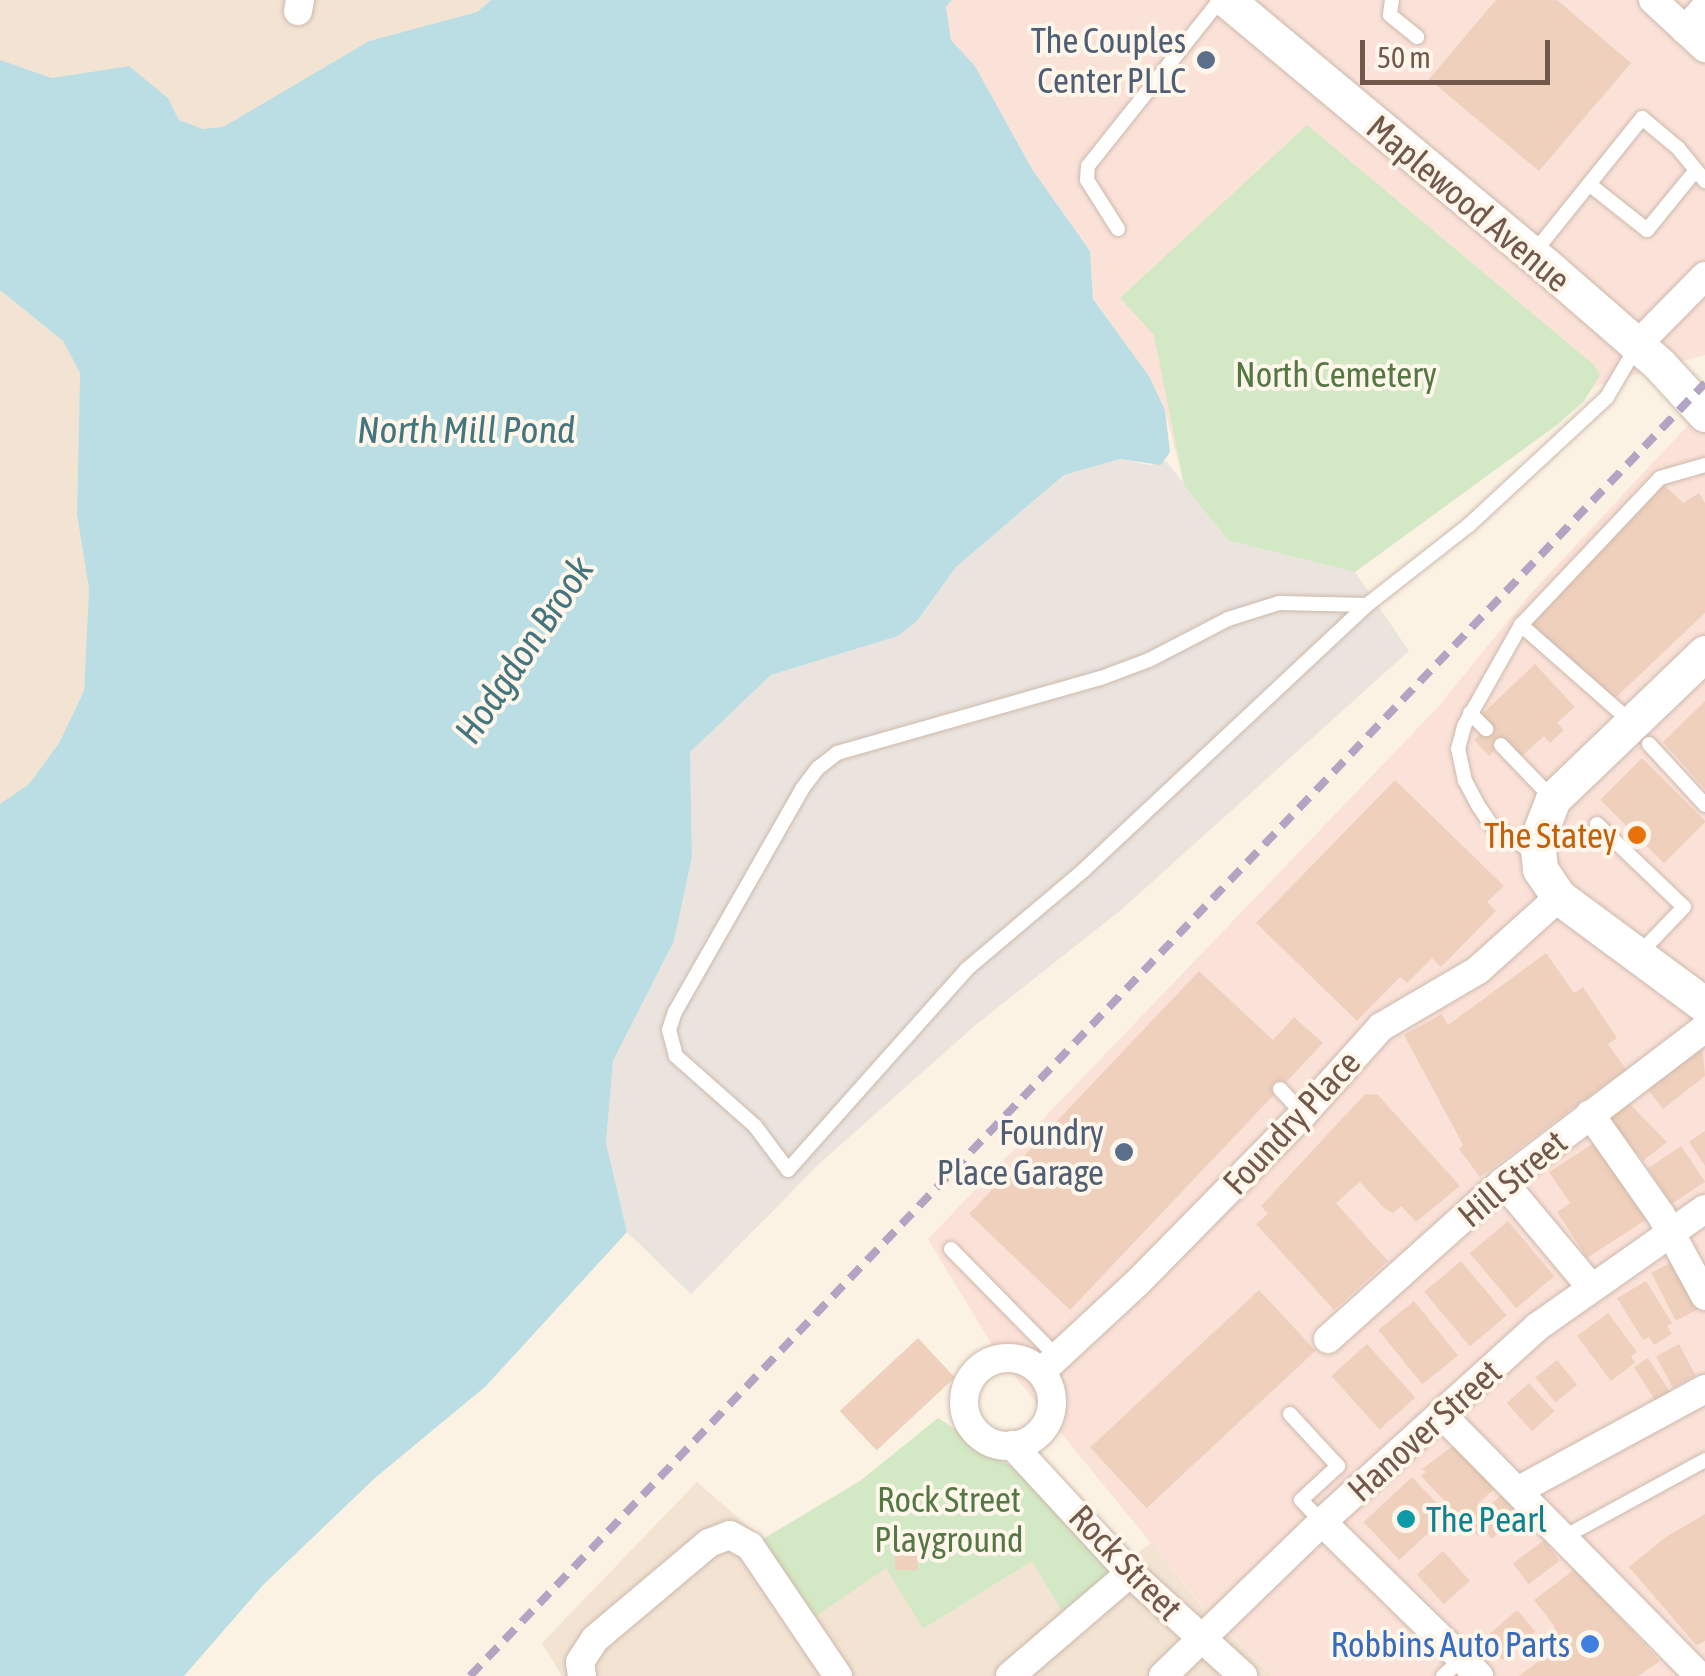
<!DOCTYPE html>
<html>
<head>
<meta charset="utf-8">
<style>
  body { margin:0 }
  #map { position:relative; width:1705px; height:1676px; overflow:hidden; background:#fbf2e4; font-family:"Asap Condensed",sans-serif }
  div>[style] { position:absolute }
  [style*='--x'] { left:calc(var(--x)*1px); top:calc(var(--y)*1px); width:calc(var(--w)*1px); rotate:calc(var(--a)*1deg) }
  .residential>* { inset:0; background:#f2e3d3 }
  .commercial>* { inset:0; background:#fbe2d9 }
  .industrial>* { inset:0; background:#ebe4de }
  .green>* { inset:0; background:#d3e8c4 }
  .water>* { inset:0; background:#badee3 }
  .building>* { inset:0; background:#efd0bd; transform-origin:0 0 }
  .roads { filter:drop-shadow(0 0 2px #ccb9ab) drop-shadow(0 0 2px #ccb9ab) }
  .service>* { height:14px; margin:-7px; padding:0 7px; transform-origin:7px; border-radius:7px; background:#fff }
  .minor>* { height:28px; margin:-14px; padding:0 14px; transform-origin:14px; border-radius:14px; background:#fff }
  .minor>.ring { margin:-14px; padding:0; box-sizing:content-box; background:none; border:28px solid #fff; border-radius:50% }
  .tertiary>* { height:35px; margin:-17.5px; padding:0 17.5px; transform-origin:17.5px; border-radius:17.5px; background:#fff }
  .rail>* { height:8px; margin-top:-4px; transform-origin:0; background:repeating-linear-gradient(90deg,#b4a4c4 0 15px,transparent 0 25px) }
  .dots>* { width:28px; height:28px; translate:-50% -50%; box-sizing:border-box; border:5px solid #fef6ea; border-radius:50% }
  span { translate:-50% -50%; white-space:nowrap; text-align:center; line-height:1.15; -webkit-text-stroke:8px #fef6ea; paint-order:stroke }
  .service-label { font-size:35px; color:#4e5e75 }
  .right { translate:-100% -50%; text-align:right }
  .street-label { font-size:35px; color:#72584b }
  .park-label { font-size:35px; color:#547844 }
  .food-label { font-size:35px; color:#c56008 }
  .culture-label { font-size:35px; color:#0d838f }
  .left { translate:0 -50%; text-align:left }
  .shop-label { font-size:35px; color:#366cbe }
  .water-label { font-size:38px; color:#43757e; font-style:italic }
  .scale { position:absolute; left:1360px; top:40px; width:190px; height:45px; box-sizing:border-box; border:5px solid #72584b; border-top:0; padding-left:12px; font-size:30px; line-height:35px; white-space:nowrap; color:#72584b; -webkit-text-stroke:8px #fef6ea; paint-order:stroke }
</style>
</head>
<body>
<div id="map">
  <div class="residential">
    <div style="clip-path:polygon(0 0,491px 0,477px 12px,369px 41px,223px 127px,202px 130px,179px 120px,168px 98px,129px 66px,52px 78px,0 60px)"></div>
    <div style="clip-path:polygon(0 290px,63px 341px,80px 373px,77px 515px,89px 589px,84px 691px,59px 743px,29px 784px,0 804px)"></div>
    <div style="clip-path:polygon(697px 1482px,763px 1539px,815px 1617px,886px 1567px,923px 1629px,1032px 1561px,1063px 1610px,1151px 1543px,1203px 1608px,1272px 1676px,562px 1676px,542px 1643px)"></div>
  </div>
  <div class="commercial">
    <div style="clip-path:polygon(952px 0,1705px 0,1705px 355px,1595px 386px,1558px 424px,1355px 572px,1184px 485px,1165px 410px,1149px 376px,1093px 299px,1090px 251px,1032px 169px,975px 66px,951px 40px,946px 7px)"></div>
    <div style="clip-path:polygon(1705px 407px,1705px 1676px,1272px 1676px,1203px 1607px,1000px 1358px,928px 1239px,1437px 708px,1530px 594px)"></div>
  </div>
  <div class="industrial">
    <div style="clip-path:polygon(1120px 459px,1150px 465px,1166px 461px,1229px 541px,1355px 572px,1409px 651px,1121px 910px,978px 1023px,820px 1163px,691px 1294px,627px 1232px,606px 1143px,613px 1061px,674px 941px,692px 857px,690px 752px,771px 675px,898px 636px,917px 621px,956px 567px,1064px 475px)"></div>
  </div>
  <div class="green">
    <div style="clip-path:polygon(1307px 125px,1594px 365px,1600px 375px,1584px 401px,1558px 424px,1355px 572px,1229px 541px,1184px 485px,1154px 335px,1120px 298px)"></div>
    <div style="clip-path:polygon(938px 1418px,1026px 1476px,1110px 1573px,1062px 1611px,1032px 1561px,923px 1629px,886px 1568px,815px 1617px,763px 1539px,860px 1481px)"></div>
  </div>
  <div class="water">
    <div style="clip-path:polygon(491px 0,952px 0,946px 7px,951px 40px,975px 66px,1032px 169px,1090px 251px,1093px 299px,1149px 376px,1165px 410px,1170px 452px,1161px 465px,1120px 459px,1064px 475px,956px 567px,917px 621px,898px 636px,771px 675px,690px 752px,692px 857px,674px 941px,613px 1061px,606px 1143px,627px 1232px,486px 1386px,375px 1478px,264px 1584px,184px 1676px,0 1676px,0 804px,29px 784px,59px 743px,84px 691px,89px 589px,77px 515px,80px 373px,63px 341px,0 290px,0 60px,52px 78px,129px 66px,168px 98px,179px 120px,203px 129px,223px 127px,369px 41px,477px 12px)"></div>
  </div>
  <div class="building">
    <div style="clip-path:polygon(1496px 0,1557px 0,1631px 63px,1539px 171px,1429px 79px)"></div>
    <div style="clip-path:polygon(1664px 485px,1683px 503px,1699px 493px,1705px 503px,1705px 613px,1612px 701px,1531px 625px)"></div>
    <div style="clip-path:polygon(1535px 664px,1575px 707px,1557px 723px,1564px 730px,1550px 743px,1544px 736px,1518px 760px,1502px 744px,1489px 756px,1474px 740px,1487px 728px,1478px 718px)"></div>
    <div style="clip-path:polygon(1705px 701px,1705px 789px,1663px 742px)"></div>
    <div style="left:1642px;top:758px;width:90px;height:59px;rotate:45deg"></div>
    <div style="clip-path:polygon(1395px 780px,1504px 886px,1487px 902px,1496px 911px,1441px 967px,1432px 958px,1407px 983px,1400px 977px,1357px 1021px,1256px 923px)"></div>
    <div style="clip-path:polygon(1546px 953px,1574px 993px,1583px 987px,1617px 1038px,1608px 1044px,1626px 1069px,1480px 1177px,1459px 1149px,1463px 1145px,1404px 1035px,1442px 1014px,1448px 1025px)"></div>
    <div style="clip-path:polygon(1199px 971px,1273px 1040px,1294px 1017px,1323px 1043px,1070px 1310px,969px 1214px)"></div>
    <div style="clip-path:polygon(1702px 1042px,1705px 1076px,1663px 1109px,1645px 1086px)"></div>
    <div style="clip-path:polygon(1365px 1094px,1378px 1095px,1460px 1186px,1416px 1222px,1401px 1206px,1393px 1213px,1384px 1208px,1360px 1182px,1336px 1203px,1388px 1261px,1334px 1310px,1256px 1224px,1268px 1214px,1261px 1206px)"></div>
    <div style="clip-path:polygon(1627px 1101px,1667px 1142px,1643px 1161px,1608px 1116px)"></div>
    <div style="clip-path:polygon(1705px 1131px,1705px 1166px,1689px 1142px)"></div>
    <div style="clip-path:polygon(1597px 1141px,1650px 1217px,1587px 1258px,1557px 1212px,1570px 1203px,1549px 1172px)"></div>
    <div style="left:1681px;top:1146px;width:43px;height:40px;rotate:56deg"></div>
    <div style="left:1508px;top:1221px;width:72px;height:50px;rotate:50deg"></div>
    <div style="left:1678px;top:1259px;width:54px;height:30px;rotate:63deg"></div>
    <div style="left:1461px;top:1261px;width:71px;height:48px;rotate:50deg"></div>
    <div style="clip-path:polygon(1646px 1281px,1672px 1323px,1667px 1326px,1672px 1334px,1654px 1345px,1649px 1337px,1643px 1340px,1617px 1298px)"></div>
    <div style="left:1259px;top:1290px;width:83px;height:231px;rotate:47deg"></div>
    <div style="left:1414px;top:1301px;width:70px;height:46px;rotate:51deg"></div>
    <div style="clip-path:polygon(1608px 1313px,1637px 1352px,1631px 1356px,1635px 1363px,1611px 1381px,1577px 1336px)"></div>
    <div style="left:918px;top:1338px;width:54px;height:107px;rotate:47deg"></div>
    <div style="left:1367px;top:1344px;width:72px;height:48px;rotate:48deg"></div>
    <div style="left:1679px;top:1344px;width:36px;height:26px;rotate:62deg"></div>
    <div style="left:1648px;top:1358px;width:42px;height:17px;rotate:57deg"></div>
    <div style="left:1557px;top:1360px;width:32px;height:28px;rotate:51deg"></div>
    <div style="left:1529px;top:1383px;width:38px;height:30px;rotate:48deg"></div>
    <div style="clip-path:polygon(1454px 1445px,1495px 1488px,1479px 1503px,1485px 1510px,1503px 1493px,1520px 1512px,1492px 1539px,1484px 1530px,1478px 1536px,1421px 1476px,1426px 1472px,1422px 1469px)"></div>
    <div style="left:1412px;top:1477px;width:52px;height:66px;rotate:47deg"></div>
    <div style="clip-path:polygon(1705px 1514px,1705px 1641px,1696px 1645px,1629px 1567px,1666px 1537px)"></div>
    <div style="left:1544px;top:1540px;width:26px;height:39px;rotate:53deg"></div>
    <div style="left:1443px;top:1551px;width:40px;height:35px;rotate:48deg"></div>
    <div style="left:895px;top:1553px;width:23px;height:17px"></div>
    <div style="clip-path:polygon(1575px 1569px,1660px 1661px,1638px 1676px,1519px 1676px,1559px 1646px,1553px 1624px,1534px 1600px)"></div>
    <div style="left:1517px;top:1610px;width:28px;height:44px;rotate:49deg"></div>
  </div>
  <div class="roads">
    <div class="service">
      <div style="--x:1392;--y:0;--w:15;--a:98"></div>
      <div style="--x:1390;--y:15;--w:35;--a:39"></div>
      <div style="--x:1589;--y:184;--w:74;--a:38.4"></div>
      <div style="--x:1647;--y:230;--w:77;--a:-50.8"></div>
      <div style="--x:1118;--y:229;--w:58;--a:-122.3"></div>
      <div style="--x:1087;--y:180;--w:14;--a:-86"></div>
      <div style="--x:1088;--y:166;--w:212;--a:-51.5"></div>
      <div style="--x:1532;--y:255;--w:176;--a:-51.2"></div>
      <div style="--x:1642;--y:118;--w:47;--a:39.8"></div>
      <div style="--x:1678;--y:148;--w:43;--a:50.7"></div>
      <div style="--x:1367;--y:605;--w:388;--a:136.9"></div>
      <div style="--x:1084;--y:870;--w:153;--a:139.8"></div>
      <div style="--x:967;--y:969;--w:269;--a:131.7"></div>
      <div style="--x:788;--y:1170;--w:55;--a:-126.9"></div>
      <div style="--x:755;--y:1126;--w:106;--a:-138.5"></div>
      <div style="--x:676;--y:1056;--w:27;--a:-105"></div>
      <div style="--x:669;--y:1030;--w:19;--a:-72"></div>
      <div style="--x:675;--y:1012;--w:257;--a:-60.3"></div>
      <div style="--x:802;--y:789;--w:26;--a:-53"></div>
      <div style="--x:818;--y:768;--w:24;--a:-38"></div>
      <div style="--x:837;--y:753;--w:274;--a:-15.9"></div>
      <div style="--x:1101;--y:678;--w:51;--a:-20.6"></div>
      <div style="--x:1149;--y:660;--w:89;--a:-27.4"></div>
      <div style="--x:1228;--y:619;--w:53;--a:-17.4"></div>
      <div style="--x:1279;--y:603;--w:88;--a:1.3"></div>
      <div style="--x:1367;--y:605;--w:130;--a:-38.1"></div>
      <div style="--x:1469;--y:525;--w:188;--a:-42.8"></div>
      <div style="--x:1607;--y:397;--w:59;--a:-59.5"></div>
      <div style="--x:1521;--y:625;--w:148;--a:41.4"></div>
      <div style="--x:1470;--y:713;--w:23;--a:45"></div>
      <div style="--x:1649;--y:744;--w:83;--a:47.4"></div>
      <div style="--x:1501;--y:745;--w:74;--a:46.1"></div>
      <div style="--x:1597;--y:824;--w:120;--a:43.7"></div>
      <div style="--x:1684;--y:907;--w:66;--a:133.8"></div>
      <div style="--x:1532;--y:852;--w:48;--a:-147"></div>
      <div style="--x:1492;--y:826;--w:23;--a:-124"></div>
      <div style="--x:1479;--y:807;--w:30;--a:-118"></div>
      <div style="--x:1465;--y:781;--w:33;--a:-102"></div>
      <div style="--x:1458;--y:749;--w:24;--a:-75"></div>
      <div style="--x:1464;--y:726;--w:116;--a:-60.6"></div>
      <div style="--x:1521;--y:625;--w:202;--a:-46.6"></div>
      <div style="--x:1660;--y:478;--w:47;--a:-16.1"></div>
      <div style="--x:1280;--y:1089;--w:34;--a:47"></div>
      <div style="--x:951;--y:1249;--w:153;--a:45.5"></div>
      <div style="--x:1290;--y:1414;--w:71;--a:47.3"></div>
      <div style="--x:1338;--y:1466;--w:50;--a:137.4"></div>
      <div style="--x:1301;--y:1500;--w:30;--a:46"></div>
      <div style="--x:1564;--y:1537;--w:161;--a:-28.6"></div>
      <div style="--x:1443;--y:1676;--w:25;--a:-42"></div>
    </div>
    <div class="minor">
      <div style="--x:1653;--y:0;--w:71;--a:42.7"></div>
      <div style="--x:298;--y:11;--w:11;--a:-80"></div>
      <div style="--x:1685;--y:30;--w:30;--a:-48"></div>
      <div style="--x:1637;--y:345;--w:97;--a:-45.4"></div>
      <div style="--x:1590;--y:1114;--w:123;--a:54.9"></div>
      <div style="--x:1661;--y:1215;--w:92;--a:61.5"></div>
      <div style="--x:1503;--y:1182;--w:136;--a:50.1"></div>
      <div style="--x:1328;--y:1339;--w:235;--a:-41.9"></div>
      <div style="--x:1503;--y:1182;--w:254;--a:-37.3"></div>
      <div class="ring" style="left:964px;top:1358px;width:60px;height:60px"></div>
      <div style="--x:1041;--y:1372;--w:132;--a:-42.9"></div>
      <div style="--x:1138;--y:1282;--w:235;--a:-45.5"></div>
      <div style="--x:1303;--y:1114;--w:117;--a:-48.1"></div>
      <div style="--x:1381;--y:1027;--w:113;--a:-30.4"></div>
      <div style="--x:1478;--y:970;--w:109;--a:-42"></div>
      <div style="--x:1441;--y:1414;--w:368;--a:45.4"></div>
      <div style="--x:1012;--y:1445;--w:174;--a:47.3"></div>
      <div style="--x:1130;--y:1573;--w:153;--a:42.3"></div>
      <div style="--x:1519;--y:1490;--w:212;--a:-28.5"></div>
      <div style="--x:1322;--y:1522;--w:220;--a:44.4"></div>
      <div style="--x:582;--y:1676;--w:14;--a:-98"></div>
      <div style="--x:580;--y:1662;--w:27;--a:-57"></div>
      <div style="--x:595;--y:1639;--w:149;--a:-40.1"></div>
      <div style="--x:709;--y:1543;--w:22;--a:-21"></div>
      <div style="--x:730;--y:1535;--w:23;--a:29"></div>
      <div style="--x:750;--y:1546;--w:157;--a:55.9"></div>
      <div style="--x:1010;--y:1676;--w:158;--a:-40.6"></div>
      <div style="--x:1163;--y:1676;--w:221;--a:-44.1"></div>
      <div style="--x:1322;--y:1522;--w:290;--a:-42.2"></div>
      <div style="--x:1537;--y:1327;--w:205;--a:-35.1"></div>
    </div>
    <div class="tertiary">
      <div style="--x:1227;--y:0;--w:423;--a:39.8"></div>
      <div style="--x:1552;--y:271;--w:142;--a:41"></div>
      <div style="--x:1659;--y:364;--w:68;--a:47.4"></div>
      <div style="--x:1705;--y:653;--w:211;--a:136.2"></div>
      <div style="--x:1553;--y:799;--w:44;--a:111.3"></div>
      <div style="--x:1537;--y:840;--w:29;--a:84"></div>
      <div style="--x:1540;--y:869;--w:34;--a:56"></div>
      <div style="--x:1559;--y:897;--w:182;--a:36.5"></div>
    </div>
  </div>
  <div class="rail">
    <div style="--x:470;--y:1676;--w:1788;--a:-46.31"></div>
  </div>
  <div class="dots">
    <div style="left:1206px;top:60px;background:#5c6f8a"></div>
    <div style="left:1637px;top:835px;background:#e8710a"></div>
    <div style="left:1124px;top:1152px;background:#5c6f8a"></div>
    <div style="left:1406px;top:1519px;background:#0f9aa8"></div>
    <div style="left:1590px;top:1644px;background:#3f7fe0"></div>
  </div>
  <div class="service-label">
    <span class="right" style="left:1186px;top:60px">The Couples<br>Center PLLC</span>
    <span class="right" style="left:1104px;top:1152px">Foundry<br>Place Garage</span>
  </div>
  <div class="street-label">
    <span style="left:1469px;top:203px;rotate:40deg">Maplewood Avenue</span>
    <span style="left:1291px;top:1122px;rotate:-47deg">Foundry Place</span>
    <span style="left:1512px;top:1178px;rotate:-40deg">Hill Street</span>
    <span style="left:1424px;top:1430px;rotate:-42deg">Hanover Street</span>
    <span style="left:1126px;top:1562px;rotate:46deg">Rock Street</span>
  </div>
  <div class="park-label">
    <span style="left:1336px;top:374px">North Cemetery</span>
    <span style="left:949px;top:1519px">Rock Street<br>Playground</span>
  </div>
  <div class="food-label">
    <span class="right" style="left:1617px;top:835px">The Statey</span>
  </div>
  <div class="culture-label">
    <span class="left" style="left:1426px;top:1519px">The Pearl</span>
  </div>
  <div class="shop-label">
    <span class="right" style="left:1570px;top:1644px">Robbins Auto Parts</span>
  </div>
  <div class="water-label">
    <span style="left:466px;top:430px">North Mill Pond</span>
    <span style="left:524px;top:650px;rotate:-56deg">Hodgdon Brook</span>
  </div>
  <div class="scale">50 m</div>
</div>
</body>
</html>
